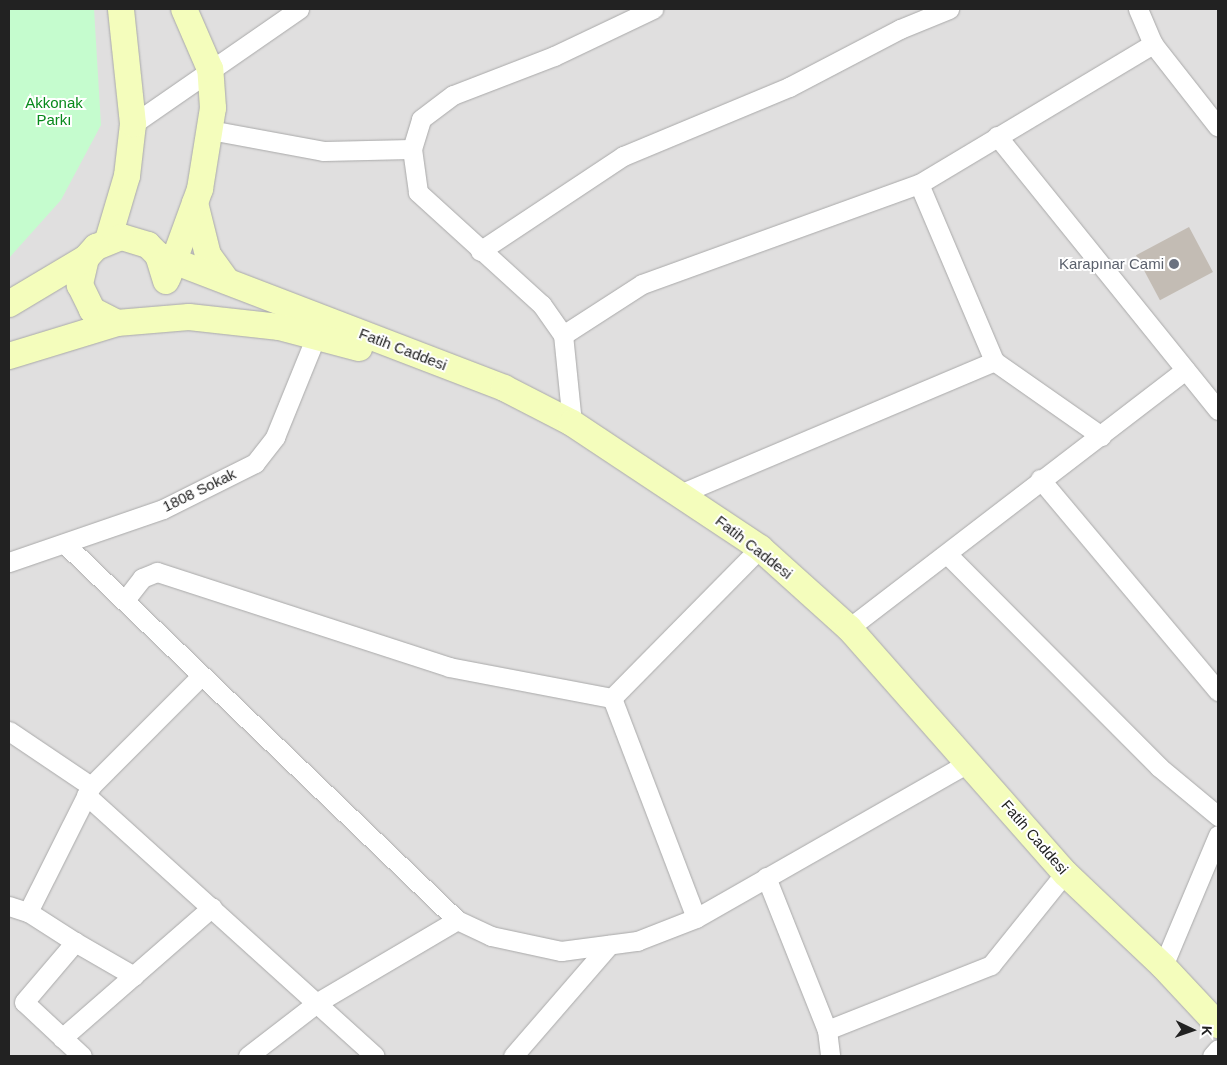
<!DOCTYPE html>
<html>
<head>
<meta charset="utf-8">
<style>
  body { margin:0 }
  #map { position:relative; width:1227px; height:1065px; overflow:hidden; background:#f2f0e8; font-family:Helvetica,sans-serif }
  div>[style] { position:absolute }
  [style*='--x'] { left:calc(var(--x)*1px); top:calc(var(--y)*1px); width:calc(var(--w)*1px); rotate:calc(var(--a)*1deg) }
  .residential>* { inset:0; background:#e0dfdf; transform-origin:0 0 }
  .park>* { inset:0; background:#c5fcce }
  .building>* { inset:0; background:#c3bcb4; transform-origin:0 0 }
  .roads { filter:drop-shadow(0 0 1px #a9a9a9) drop-shadow(0 0 1px #a9a9a9) }
  .street>* { height:19px; margin:-9.5px; padding:0 9.5px; transform-origin:9.5px; border-radius:9.5px; background:#fff }
  .secondary>* { height:26px; margin:-13px; padding:0 13px; transform-origin:13px; border-radius:13px; background:#f4fdbc }
  .dots>* { width:14px; height:14px; translate:-50% -50%; box-sizing:border-box; border:2px solid #fff; border-radius:50% }
  span { translate:-50% -50%; white-space:nowrap; text-align:center; line-height:1.15; -webkit-text-stroke:4px #fff; paint-order:stroke }
  .park-label { font-size:15px; color:#07891b }
  .worship-label { font-size:15px; color:#5b616d }
  .right { translate:-100% -50%; text-align:right }
  .street-label { font-size:15px; color:#222 }
  .frame { position:absolute; inset:0; border:10px solid #222; pointer-events:none }
  .north { position:absolute; left:1167px; top:1005px; width:50px; height:50px; -webkit-text-stroke:4px #fff; paint-order:stroke; rotate:93deg; font-size:14px; font-weight:700; line-height:20px; text-align:center; color:#222 }
  .north::after { content:''; display:block; margin:auto; width:18px; height:22px; background:#222; clip-path:polygon(50% 0,100% 100%,50% 72%,0 100%) }
</style>
</head>
<body>
<div id="map">
  <div class="residential">
    <div style="left:9px;top:9px;width:1209px;height:1047px"></div>
  </div>
  <div class="park">
    <div style="clip-path:polygon(9px 9px,94px 9px,101px 125px,61px 200px,9px 258px)"></div>
  </div>
  <div class="building">
    <div style="left:1189px;top:227px;width:51px;height:60px;rotate:62deg"></div>
  </div>
  <div class="roads">
    <div class="street">
      <div style="--x:1138;--y:9;--w:38;--a:67"></div>
      <div style="--x:1153;--y:44;--w:105;--a:51.9"></div>
      <div style="--x:133;--y:124;--w:202;--a:-34.7"></div>
      <div style="--x:210;--y:130;--w:115;--a:10.5"></div>
      <div style="--x:323;--y:151;--w:89;--a:-1.3"></div>
      <div style="--x:997;--y:136;--w:352;--a:51.1"></div>
      <div style="--x:919;--y:184;--w:192;--a:67"></div>
      <div style="--x:994;--y:361;--w:131;--a:35"></div>
      <div style="--x:480;--y:251;--w:172;--a:-33.6"></div>
      <div style="--x:623;--y:156;--w:180;--a:-22.6"></div>
      <div style="--x:789;--y:87;--w:125;--a:-27.6"></div>
      <div style="--x:900;--y:29;--w:53;--a:-22.2"></div>
      <div style="--x:563;--y:335;--w:94;--a:-32.8"></div>
      <div style="--x:642;--y:284;--w:294;--a:-19.9"></div>
      <div style="--x:919;--y:184;--w:273;--a:-30.9"></div>
      <div style="--x:572;--y:423;--w:88;--a:-95.8"></div>
      <div style="--x:563;--y:335;--w:37;--a:-125"></div>
      <div style="--x:542;--y:305;--w:168;--a:-137.7"></div>
      <div style="--x:418;--y:192;--w:43;--a:-97.9"></div>
      <div style="--x:412;--y:149;--w:31;--a:-73"></div>
      <div style="--x:421;--y:119;--w:40;--a:-37"></div>
      <div style="--x:453;--y:95;--w:108;--a:-21.1"></div>
      <div style="--x:554;--y:56;--w:110;--a:-25.4"></div>
      <div style="--x:1040;--y:479;--w:277;--a:50"></div>
      <div style="--x:682;--y:493;--w:339;--a:-22.9"></div>
      <div style="--x:65;--y:544;--w:543;--a:43.81"></div>
      <div style="--x:457;--y:920;--w:38;--a:25"></div>
      <div style="--x:491;--y:936;--w:72;--a:12.1"></div>
      <div style="--x:561;--y:951;--w:77;--a:-7.5"></div>
      <div style="--x:637;--y:941;--w:63;--a:-21.3"></div>
      <div style="--x:696;--y:918;--w:314;--a:-29.7"></div>
      <div style="--x:947;--y:554;--w:301;--a:45.1"></div>
      <div style="--x:1159;--y:767;--w:77;--a:39.7"></div>
      <div style="--x:9;--y:562;--w:163;--a:-19"></div>
      <div style="--x:163;--y:509;--w:103;--a:-26.6"></div>
      <div style="--x:255;--y:463;--w:33;--a:-52"></div>
      <div style="--x:275;--y:437;--w:109;--a:-67.9"></div>
      <div style="--x:125;--y:600;--w:28;--a:-52"></div>
      <div style="--x:142;--y:578;--w:16;--a:-22"></div>
      <div style="--x:157;--y:572;--w:307;--a:18"></div>
      <div style="--x:449;--y:667;--w:166;--a:10.8"></div>
      <div style="--x:612;--y:698;--w:211;--a:-45.4"></div>
      <div style="--x:849;--y:628;--w:424;--a:-37.5"></div>
      <div style="--x:612;--y:698;--w:235;--a:69.1"></div>
      <div style="--x:9;--y:731;--w:99;--a:33.9"></div>
      <div style="--x:86;--y:795;--w:389;--a:42.1"></div>
      <div style="--x:766;--y:877;--w:165;--a:68.3"></div>
      <div style="--x:827;--y:1030;--w:26;--a:83"></div>
      <div style="--x:9;--y:906;--w:20;--a:18"></div>
      <div style="--x:75;--y:942;--w:68;--a:30"></div>
      <div style="--x:1163;--y:966;--w:142;--a:-67.2"></div>
      <div style="--x:827;--y:1030;--w:176;--a:-21.6"></div>
      <div style="--x:991;--y:965;--w:118;--a:-51.2"></div>
      <div style="--x:62;--y:1038;--w:199;--a:-41.1"></div>
      <div style="--x:82;--y:1056;--w:79;--a:-137"></div>
      <div style="--x:24;--y:1002;--w:79;--a:-49.6"></div>
      <div style="--x:75;--y:942;--w:56;--a:-147.4"></div>
      <div style="--x:28;--y:912;--w:141;--a:-63.4"></div>
      <div style="--x:91;--y:786;--w:154;--a:-45"></div>
      <div style="--x:248;--y:1056;--w:88;--a:-37.6"></div>
      <div style="--x:318;--y:1002;--w:161;--a:-30.5"></div>
      <div style="--x:513;--y:1056;--w:147;--a:-49.1"></div>
      <div style="--x:1212;--y:1056;--w:9;--a:-49"></div>
    </div>
    <div class="secondary">
      <div style="--x:195;--y:203;--w:54;--a:76"></div>
      <div style="--x:208;--y:255;--w:32;--a:54"></div>
      <div style="--x:108;--y:240;--w:67;--a:-73.5"></div>
      <div style="--x:127;--y:176;--w:52;--a:-83.4"></div>
      <div style="--x:133;--y:124;--w:116;--a:-96"></div>
      <div style="--x:158;--y:255;--w:371;--a:21"></div>
      <div style="--x:504;--y:388;--w:76;--a:27.2"></div>
      <div style="--x:572;--y:423;--w:226;--a:33.6"></div>
      <div style="--x:760;--y:548;--w:120;--a:42"></div>
      <div style="--x:849;--y:628;--w:327;--a:48.6"></div>
      <div style="--x:1065;--y:873;--w:135;--a:43.5"></div>
      <div style="--x:1163;--y:966;--w:81;--a:47"></div>
      <div style="--x:168;--y:277;--w:94;--a:-70"></div>
      <div style="--x:200;--y:189;--w:82;--a:-80.9"></div>
      <div style="--x:213;--y:108;--w:39;--a:-94"></div>
      <div style="--x:210;--y:69;--w:65;--a:-113.4"></div>
      <div style="--x:166;--y:281;--w:27;--a:-107"></div>
      <div style="--x:158;--y:255;--w:14;--a:-135"></div>
      <div style="--x:148;--y:245;--w:28;--a:-163"></div>
      <div style="--x:121;--y:237;--w:27;--a:158"></div>
      <div style="--x:96;--y:247;--w:15;--a:132"></div>
      <div style="--x:86;--y:258;--w:28;--a:103"></div>
      <div style="--x:80;--y:285;--w:28;--a:64"></div>
      <div style="--x:92;--y:310;--w:28;--a:27"></div>
      <div style="--x:117;--y:323;--w:72;--a:-4.8"></div>
      <div style="--x:189;--y:317;--w:91;--a:6.3"></div>
      <div style="--x:279;--y:327;--w:83;--a:14.7"></div>
      <div style="--x:9;--y:304;--w:90;--a:-30.9"></div>
      <div style="--x:9;--y:356;--w:113;--a:-17"></div>
    </div>
  </div>
  <div class="dots">
    <div style="left:1174px;top:264px;background:#6b7280"></div>
  </div>
  <div class="park-label">
    <span style="left:54px;top:111px">Akkonak<br>Parkı</span>
  </div>
  <div class="worship-label">
    <span class="right" style="left:1164px;top:264px">Karapınar Cami</span>
  </div>
  <div class="street-label">
    <span style="left:403px;top:349px;rotate:21deg">Fatih Caddesi</span>
    <span style="left:199px;top:490px;rotate:-26deg">1808 Sokak</span>
    <span style="left:754px;top:547px;rotate:38deg">Fatih Caddesi</span>
    <span style="left:1035px;top:837px;rotate:49deg">Fatih Caddesi</span>
  </div>
  <div class="frame"></div>
  <div class="north">K</div>
</div>
</body>
</html>
